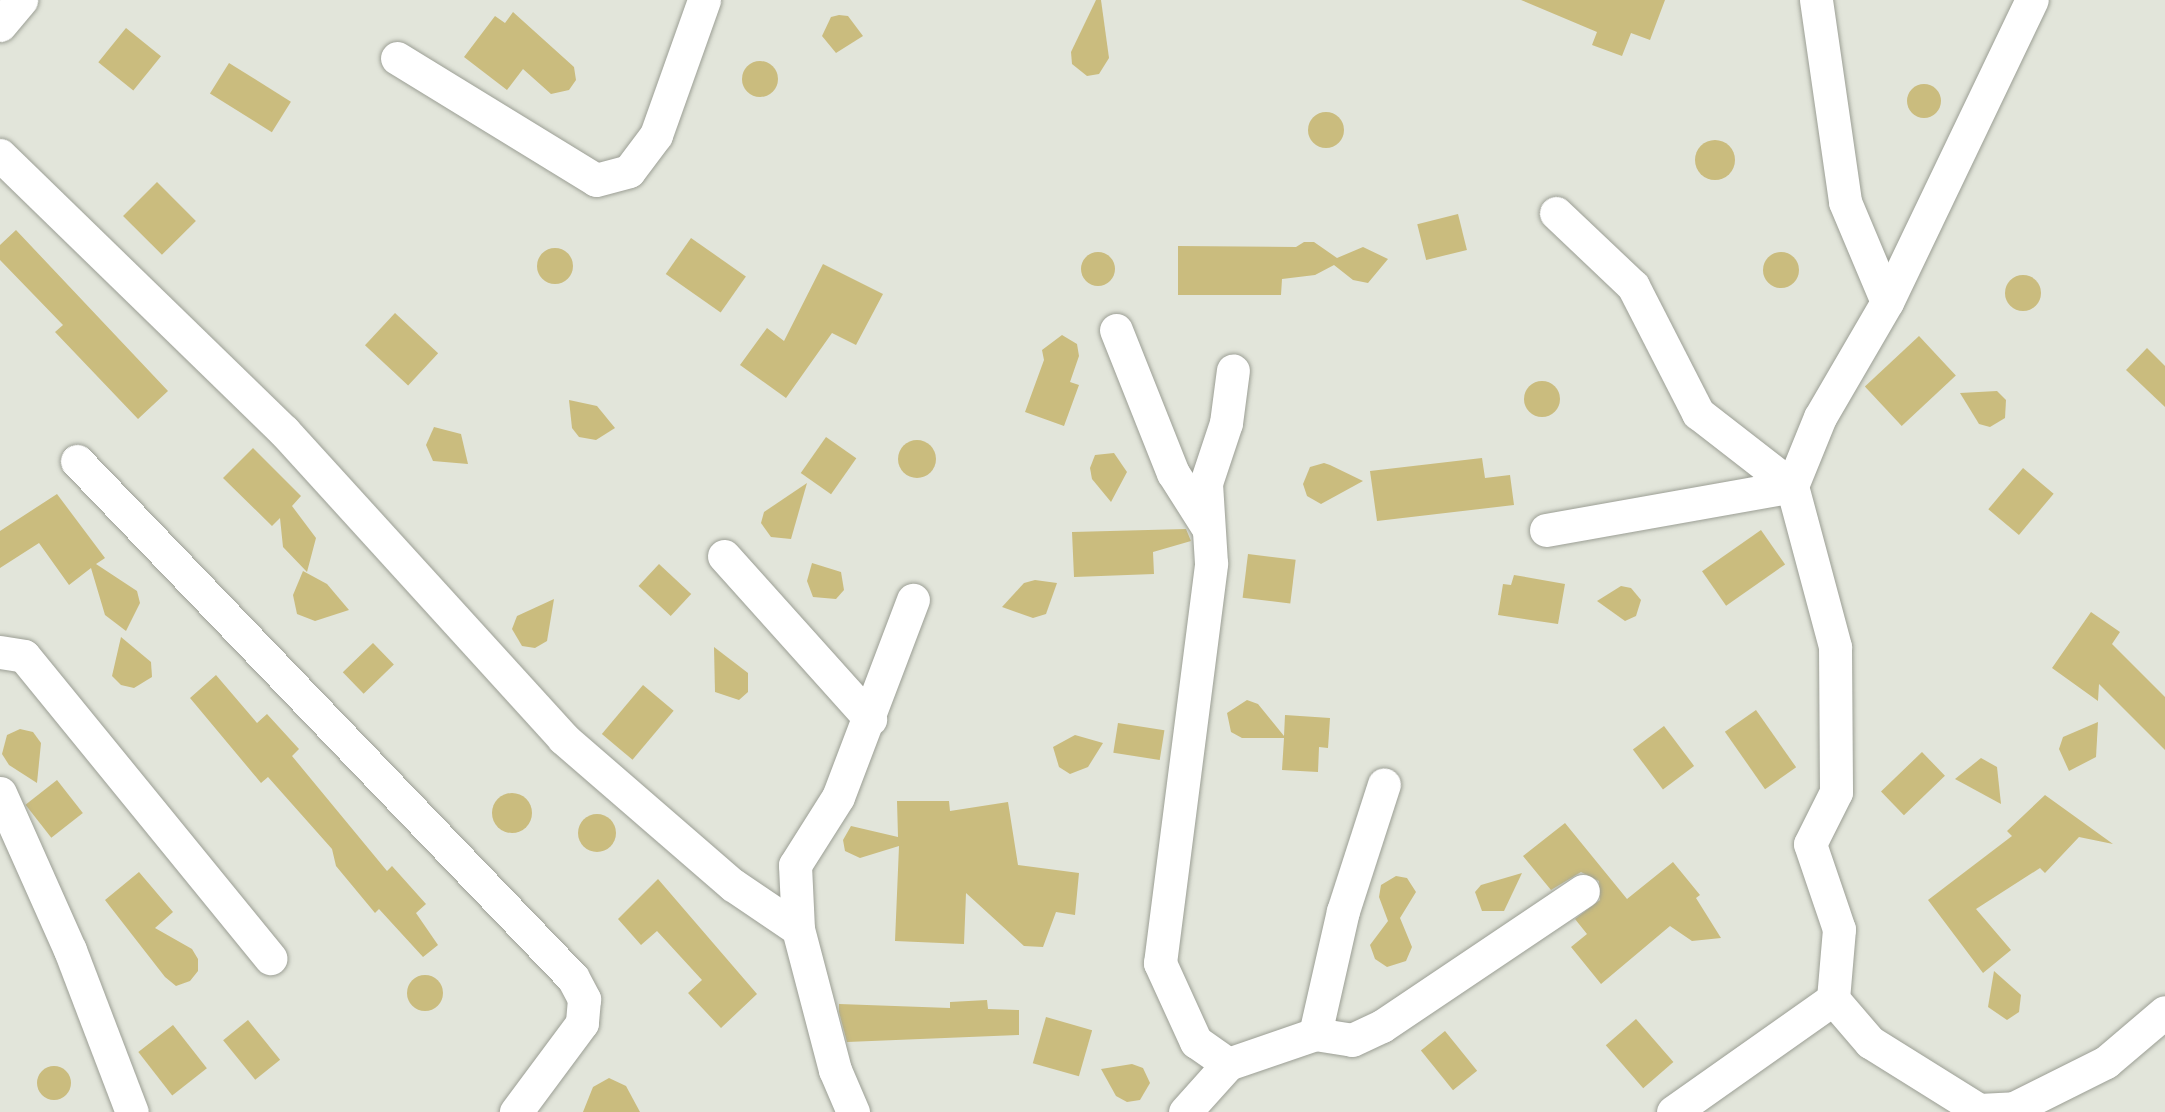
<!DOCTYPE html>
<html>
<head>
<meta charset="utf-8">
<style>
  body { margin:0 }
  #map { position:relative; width:2165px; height:1112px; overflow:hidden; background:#e2e5da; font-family:Rubik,sans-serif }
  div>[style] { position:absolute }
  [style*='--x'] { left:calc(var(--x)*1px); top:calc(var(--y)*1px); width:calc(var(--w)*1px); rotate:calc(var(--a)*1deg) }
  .building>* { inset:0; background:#cabc7e; transform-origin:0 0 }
  .round { border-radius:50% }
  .roads { filter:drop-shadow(0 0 2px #9c9f95) drop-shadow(0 0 2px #9c9f95) }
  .minor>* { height:33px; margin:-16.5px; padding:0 16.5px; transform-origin:16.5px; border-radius:16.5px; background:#fff }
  span { translate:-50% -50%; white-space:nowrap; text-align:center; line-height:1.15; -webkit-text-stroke:6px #e2e5da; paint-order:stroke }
</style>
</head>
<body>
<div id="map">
  <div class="building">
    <div style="clip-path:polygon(1096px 0,1101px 0,1109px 58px,1099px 74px,1087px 76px,1072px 64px,1071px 52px)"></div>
    <div style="clip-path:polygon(1521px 0,1665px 0,1650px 40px,1631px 33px,1622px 56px,1592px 45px,1597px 32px)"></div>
    <div style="clip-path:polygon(513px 12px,574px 67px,576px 80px,569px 90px,551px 94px,523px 69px,507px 90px,464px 57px,495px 16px,505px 23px)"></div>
    <div style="clip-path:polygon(839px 15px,848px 16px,863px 36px,836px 53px,822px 36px,831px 17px)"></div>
    <div style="left:126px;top:28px;width:45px;height:44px;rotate:39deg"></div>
    <div class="round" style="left:742px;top:61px;width:36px;height:36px"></div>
    <div style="left:229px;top:63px;width:73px;height:36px;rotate:32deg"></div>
    <div class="round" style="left:1907px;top:84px;width:34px;height:34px"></div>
    <div class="round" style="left:1308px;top:112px;width:36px;height:36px"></div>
    <div class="round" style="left:1695px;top:140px;width:40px;height:40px"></div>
    <div style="left:157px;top:182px;width:55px;height:48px;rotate:45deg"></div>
    <div style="left:1458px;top:214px;width:37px;height:42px;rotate:76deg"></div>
    <div style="clip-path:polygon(16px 230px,168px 391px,138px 419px,55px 332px,63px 325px,0 260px,0 245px)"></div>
    <div style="left:691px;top:238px;width:67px;height:44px;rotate:35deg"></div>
    <div style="clip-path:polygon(1304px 242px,1314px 242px,1337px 258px,1363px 247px,1388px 259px,1368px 283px,1353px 280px,1334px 265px,1315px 275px,1282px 279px,1281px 295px,1178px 295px,1178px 246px,1296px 247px)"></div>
    <div class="round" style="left:537px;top:248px;width:36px;height:36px"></div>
    <div class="round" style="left:1081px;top:252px;width:34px;height:34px"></div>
    <div class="round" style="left:1763px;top:252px;width:36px;height:36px"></div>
    <div style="clip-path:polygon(823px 264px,883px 294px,856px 345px,832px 333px,786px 398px,740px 365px,767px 328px,784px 341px)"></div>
    <div class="round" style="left:2005px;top:275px;width:36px;height:36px"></div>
    <div style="left:395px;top:313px;width:59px;height:44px;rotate:43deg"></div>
    <div style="clip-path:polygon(1062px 335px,1077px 344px,1079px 356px,1070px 382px,1079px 385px,1064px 426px,1025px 412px,1044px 360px,1042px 350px)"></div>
    <div style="left:1919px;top:336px;width:54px;height:74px;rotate:47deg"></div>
    <div style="clip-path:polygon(2147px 348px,2165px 366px,2165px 407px,2126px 370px)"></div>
    <div class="round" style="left:1524px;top:381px;width:36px;height:36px"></div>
    <div style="clip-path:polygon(1997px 391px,2006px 400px,2005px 418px,1990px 427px,1979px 424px,1960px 393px)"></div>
    <div style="clip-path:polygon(569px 400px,597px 406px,615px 428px,596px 440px,579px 437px,572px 428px)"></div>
    <div style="clip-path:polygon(434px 427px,461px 434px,468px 464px,433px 461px,426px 445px)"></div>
    <div style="left:826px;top:437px;width:37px;height:44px;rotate:35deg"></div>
    <div class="round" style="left:898px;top:440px;width:38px;height:38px"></div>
    <div style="clip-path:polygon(253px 448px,301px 496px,292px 506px,316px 538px,307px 572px,283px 547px,280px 518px,272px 526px,223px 478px)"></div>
    <div style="clip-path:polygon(1114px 453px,1127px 472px,1111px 502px,1092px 479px,1090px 468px,1095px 455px)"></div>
    <div style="clip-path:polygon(1482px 458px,1485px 478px,1510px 475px,1514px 505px,1377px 521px,1370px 471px)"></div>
    <div style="clip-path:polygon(1324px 463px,1330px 465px,1363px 481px,1321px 504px,1307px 496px,1303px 484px,1310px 467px)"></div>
    <div style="left:2023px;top:468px;width:40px;height:54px;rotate:40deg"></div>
    <div style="clip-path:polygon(807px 483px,791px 539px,771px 537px,761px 523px,764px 512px)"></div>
    <div style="clip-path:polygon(57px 494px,105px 558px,96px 564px,137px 591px,140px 603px,126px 631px,105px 615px,91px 568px,69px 585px,39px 543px,0 568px,0 531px)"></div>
    <div style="clip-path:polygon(1186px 529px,1191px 541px,1153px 552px,1154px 574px,1074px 577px,1072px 532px)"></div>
    <div style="left:1761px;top:530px;width:42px;height:72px;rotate:55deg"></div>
    <div style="left:1248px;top:554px;width:48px;height:44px;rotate:7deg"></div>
    <div style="clip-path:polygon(812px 563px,841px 572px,844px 590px,836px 599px,813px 597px,807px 581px)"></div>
    <div style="left:659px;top:564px;width:44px;height:30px;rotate:43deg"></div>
    <div style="clip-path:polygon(303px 571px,327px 584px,349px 610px,315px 621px,297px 614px,293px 595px)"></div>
    <div style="clip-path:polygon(1514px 575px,1565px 584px,1558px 624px,1498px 615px,1503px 584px,1511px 585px)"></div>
    <div style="clip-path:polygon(1035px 580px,1057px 583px,1046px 614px,1033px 618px,1002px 607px,1024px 583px)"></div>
    <div style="clip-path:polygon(1621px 586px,1631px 588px,1641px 600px,1636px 616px,1625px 621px,1597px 601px)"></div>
    <div style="clip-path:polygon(554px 599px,547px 641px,535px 648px,522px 646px,512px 629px,517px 616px)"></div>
    <div style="clip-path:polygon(2091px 612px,2120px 632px,2112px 644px,2165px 697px,2165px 750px,2099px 684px,2098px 701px,2052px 668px)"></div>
    <div style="clip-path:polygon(121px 637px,151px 662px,152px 677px,134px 688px,121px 685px,112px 676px)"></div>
    <div style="left:373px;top:643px;width:30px;height:42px;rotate:46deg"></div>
    <div style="clip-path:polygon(714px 647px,748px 673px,748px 692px,739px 700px,715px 692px)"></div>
    <div style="clip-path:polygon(216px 675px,257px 723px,267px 714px,299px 749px,292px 756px,387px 871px,392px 866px,426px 904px,416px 913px,438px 945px,423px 957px,379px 909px,375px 913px,336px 866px,332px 849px,268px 777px,261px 783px,190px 698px)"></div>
    <div style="left:643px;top:685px;width:40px;height:64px;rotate:40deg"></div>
    <div style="clip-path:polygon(1247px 700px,1258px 704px,1284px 736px,1285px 715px,1330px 718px,1328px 748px,1319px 747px,1318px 772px,1282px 770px,1284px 738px,1242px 738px,1231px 732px,1227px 713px)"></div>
    <div style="left:1756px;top:710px;width:70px;height:38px;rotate:55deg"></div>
    <div style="clip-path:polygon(2098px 722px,2096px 757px,2069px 771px,2059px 749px,2063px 737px)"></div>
    <div style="left:1118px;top:723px;width:47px;height:30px;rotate:9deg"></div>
    <div style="left:1664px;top:726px;width:50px;height:39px;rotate:53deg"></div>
    <div style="clip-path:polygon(20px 729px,33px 732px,41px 743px,37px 783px,9px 765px,2px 754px,7px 735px)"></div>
    <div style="clip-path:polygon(1075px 735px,1103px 743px,1088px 767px,1070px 774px,1059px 767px,1053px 747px)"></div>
    <div style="left:1922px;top:752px;width:33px;height:57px;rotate:46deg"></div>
    <div style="clip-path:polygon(1981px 758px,1997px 767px,2001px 804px,1955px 779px)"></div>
    <div style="left:57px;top:780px;width:42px;height:40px;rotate:52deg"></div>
    <div class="round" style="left:492px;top:793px;width:40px;height:40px"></div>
    <div style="clip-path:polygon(2045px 795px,2113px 844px,2079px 837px,2045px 873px,2040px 868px,1976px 909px,2011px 950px,1983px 973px,1928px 900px,2012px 836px,2007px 831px)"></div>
    <div style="clip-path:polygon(897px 801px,949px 801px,950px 811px,1008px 802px,1018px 865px,1079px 873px,1075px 915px,1056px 912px,1043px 947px,1024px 946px,966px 893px,964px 944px,895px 941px,899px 846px,860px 858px,845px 851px,843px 840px,851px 826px,898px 837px)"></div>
    <div class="round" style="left:578px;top:814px;width:38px;height:38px"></div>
    <div style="clip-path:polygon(1565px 823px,1627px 899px,1673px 862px,1700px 895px,1696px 898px,1721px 938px,1692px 941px,1670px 926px,1601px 984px,1571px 947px,1587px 934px,1575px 919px,1600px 900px,1599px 881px,1581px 872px,1551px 890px,1523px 856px)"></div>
    <div style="clip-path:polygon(139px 872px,173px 912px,155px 928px,192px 949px,198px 959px,198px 971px,190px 981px,176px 986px,165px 977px,105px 900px)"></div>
    <div style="clip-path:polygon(1522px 873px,1504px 911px,1482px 911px,1475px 892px,1481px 885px)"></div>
    <div style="clip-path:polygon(1396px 876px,1407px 878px,1416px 892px,1400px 918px,1412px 947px,1406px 961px,1387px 967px,1375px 959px,1370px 945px,1388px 921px,1379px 897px,1381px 885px)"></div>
    <div style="clip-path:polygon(658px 879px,757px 994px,721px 1028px,688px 993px,702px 980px,657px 931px,641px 945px,618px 919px)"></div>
    <div style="clip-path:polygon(1994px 971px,2021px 995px,2019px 1012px,2007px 1020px,1988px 1007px)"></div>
    <div class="round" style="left:407px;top:975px;width:36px;height:36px"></div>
    <div style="clip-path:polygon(987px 1000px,988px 1009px,1019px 1010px,1019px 1035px,847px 1042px,839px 1012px,839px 1004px,950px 1008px,950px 1002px)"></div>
    <div style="left:1046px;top:1017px;width:48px;height:48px;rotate:16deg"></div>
    <div style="left:1636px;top:1019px;width:57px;height:40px;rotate:49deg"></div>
    <div style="left:248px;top:1020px;width:51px;height:32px;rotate:51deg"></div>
    <div style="left:173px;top:1025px;width:55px;height:44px;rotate:52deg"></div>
    <div style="left:1445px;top:1031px;width:51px;height:31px;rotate:51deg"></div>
    <div style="clip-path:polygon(1132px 1064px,1143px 1068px,1150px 1083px,1140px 1100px,1127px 1102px,1116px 1096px,1101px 1069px)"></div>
    <div class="round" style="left:37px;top:1066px;width:34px;height:34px"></div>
    <div style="clip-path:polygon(609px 1078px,626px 1086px,640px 1112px,583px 1112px,593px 1087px)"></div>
  </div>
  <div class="roads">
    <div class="minor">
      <div style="--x:1816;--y:0;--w:204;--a:81.8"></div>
      <div style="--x:1845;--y:202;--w:108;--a:67.2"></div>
      <div style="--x:1887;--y:302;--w:133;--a:120.2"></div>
      <div style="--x:1820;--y:417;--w:74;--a:112.1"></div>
      <div style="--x:1792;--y:486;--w:167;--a:75"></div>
      <div style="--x:1835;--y:647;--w:145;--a:89.6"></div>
      <div style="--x:1836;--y:792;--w:58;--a:116.6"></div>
      <div style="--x:1810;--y:844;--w:90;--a:71.2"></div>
      <div style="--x:1839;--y:929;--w:70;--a:94.9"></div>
      <div style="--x:0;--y:25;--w:33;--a:-50"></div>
      <div style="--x:397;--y:58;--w:233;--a:31.5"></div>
      <div style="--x:596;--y:180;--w:34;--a:-15"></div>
      <div style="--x:629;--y:171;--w:45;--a:-53.1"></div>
      <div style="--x:656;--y:135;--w:143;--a:-70.4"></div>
      <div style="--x:0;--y:155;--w:396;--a:44.2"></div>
      <div style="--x:284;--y:431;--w:415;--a:47.7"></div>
      <div style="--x:563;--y:738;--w:225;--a:40.9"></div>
      <div style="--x:733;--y:885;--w:78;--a:34.1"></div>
      <div style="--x:798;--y:929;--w:146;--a:75.3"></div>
      <div style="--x:835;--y:1070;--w:46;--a:66.8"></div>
      <div style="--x:1556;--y:213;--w:106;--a:43.5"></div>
      <div style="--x:1633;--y:286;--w:143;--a:62.9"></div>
      <div style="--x:1698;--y:413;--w:119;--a:37.8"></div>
      <div style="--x:1887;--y:302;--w:335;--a:-64.4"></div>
      <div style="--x:1116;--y:330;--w:154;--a:68.3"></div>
      <div style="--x:1173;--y:473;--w:65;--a:57.5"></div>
      <div style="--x:77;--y:461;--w:716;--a:46.19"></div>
      <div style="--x:573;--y:978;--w:24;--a:62"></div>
      <div style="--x:584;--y:999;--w:24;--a:95"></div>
      <div style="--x:582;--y:1023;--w:111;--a:126.6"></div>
      <div style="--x:1546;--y:530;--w:250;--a:-10.1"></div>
      <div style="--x:724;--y:556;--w:219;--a:48.1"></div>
      <div style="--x:0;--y:652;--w:24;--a:9"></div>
      <div style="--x:24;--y:656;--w:390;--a:50.8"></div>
      <div style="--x:0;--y:793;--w:172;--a:66"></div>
      <div style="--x:70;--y:950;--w:173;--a:69.1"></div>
      <div style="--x:798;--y:929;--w:64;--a:-92.7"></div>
      <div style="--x:795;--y:865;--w:80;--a:-57.7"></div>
      <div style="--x:838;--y:797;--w:211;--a:-69.2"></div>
      <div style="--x:1315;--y:1034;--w:37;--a:9"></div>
      <div style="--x:1352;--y:1040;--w:33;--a:-25"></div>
      <div style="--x:1382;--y:1026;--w:242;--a:-33.9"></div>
      <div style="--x:1228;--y:1064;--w:92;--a:-19"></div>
      <div style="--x:1315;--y:1034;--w:126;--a:-77.2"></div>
      <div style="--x:1343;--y:911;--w:133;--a:-72.1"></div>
      <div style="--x:1185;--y:1112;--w:64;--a:-48.1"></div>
      <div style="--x:1228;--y:1064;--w:39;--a:-145"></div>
      <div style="--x:1196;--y:1042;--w:87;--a:-114.5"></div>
      <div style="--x:1160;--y:963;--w:403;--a:-82.7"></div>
      <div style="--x:1211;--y:563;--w:80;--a:-93.6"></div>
      <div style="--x:1206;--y:483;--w:63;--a:-71.6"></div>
      <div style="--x:1226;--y:423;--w:53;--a:-82.5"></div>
      <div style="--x:1673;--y:1112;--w:196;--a:-35.2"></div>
      <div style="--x:1833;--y:999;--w:57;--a:49.3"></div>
      <div style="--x:1870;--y:1042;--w:128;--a:32"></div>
      <div style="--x:1979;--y:1110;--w:35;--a:-3"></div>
      <div style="--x:2014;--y:1108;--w:103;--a:-26.6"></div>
      <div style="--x:2106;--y:1062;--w:77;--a:-40.3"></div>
    </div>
  </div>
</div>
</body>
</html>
